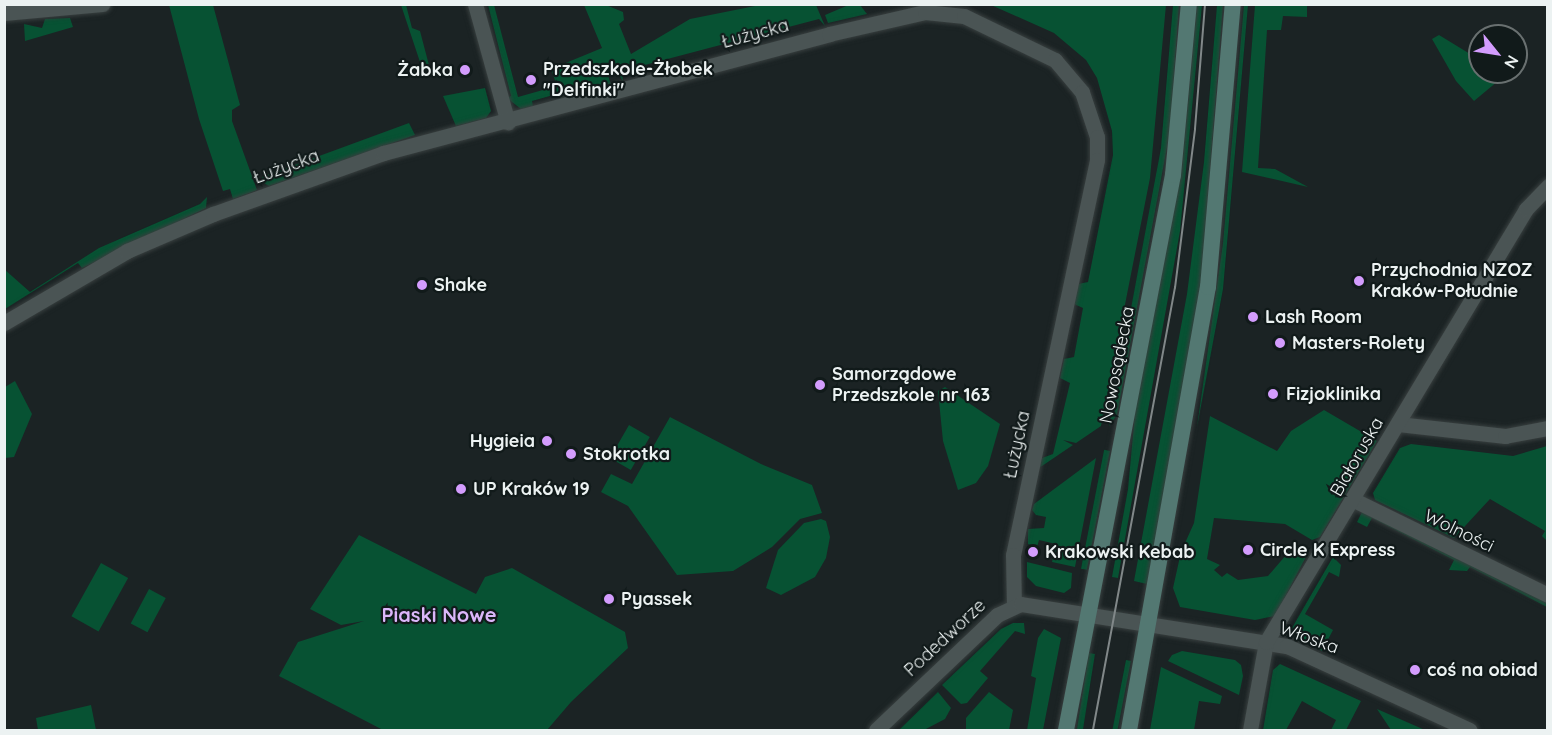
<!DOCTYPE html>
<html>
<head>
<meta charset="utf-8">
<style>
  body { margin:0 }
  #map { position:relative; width:1552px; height:735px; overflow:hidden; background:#1b2324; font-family:Quicksand,sans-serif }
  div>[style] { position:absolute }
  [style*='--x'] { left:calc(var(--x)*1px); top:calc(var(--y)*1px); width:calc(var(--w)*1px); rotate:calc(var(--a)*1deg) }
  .green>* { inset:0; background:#075233; transform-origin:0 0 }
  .roads { filter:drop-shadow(0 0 2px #383f3f) drop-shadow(0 0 2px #383f3f) }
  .minor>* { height:15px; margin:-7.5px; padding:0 7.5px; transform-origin:7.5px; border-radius:7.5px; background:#4a5454 }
  .tertiary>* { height:16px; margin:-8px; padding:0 8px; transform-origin:8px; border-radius:8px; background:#4a5454 }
  .secondary>* { height:16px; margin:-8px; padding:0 8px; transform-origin:8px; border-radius:8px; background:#537872 }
  .tram>* { height:1.5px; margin:-0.75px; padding:0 0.75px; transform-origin:0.75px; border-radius:0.75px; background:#818889 }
  .dots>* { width:16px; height:16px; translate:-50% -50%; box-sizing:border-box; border:3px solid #111a1a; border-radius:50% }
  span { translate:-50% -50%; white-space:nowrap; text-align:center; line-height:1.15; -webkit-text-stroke:4.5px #111a1a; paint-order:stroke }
  .street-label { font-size:18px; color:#ecf2f2 }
  .poi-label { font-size:18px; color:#ecf2f2; font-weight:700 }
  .right { translate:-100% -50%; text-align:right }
  .left { translate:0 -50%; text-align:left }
  .neighbourhood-label { font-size:20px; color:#dbb6f9; font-weight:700 }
  .frame { position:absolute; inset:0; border:6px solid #ecf2f2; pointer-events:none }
  .north { position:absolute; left:1468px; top:24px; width:60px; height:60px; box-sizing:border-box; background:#111a1a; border:2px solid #697070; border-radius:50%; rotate:120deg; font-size:16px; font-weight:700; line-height:24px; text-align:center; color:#ecf2f2 }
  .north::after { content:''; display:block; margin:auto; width:21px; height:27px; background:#d39cfd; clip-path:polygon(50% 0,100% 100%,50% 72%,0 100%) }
</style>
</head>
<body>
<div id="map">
  <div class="green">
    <div style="clip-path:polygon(851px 4px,860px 5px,867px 14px,828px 23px,825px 15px)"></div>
    <div style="clip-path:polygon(169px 5px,213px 5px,240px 105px,232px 110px,232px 121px,257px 190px,233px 199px,230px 189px,223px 191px,199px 119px)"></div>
    <div style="clip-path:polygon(401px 5px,406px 5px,412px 28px,420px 31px,430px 69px,423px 71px)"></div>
    <div style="clip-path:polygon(488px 5px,494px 5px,518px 97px,557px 86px,551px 69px,602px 48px,584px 5px,606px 5px,623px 12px,624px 20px,619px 24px,631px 54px,690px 19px,760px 5px,816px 5px,825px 26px,819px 19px,622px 71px,623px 82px,618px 72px,608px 75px,611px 85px,573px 95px,571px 85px,560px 88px,562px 98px,557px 94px,532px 101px,533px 106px,521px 109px,507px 98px,511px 96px)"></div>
    <div style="clip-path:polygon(991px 5px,1166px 5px,1150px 178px,1101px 426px,1076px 443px,1063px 440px,1073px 445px,1039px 468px,1042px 458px,1053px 454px,1070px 383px,1060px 378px,1064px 359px,1074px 357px,1083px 308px,1074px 304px,1078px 284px,1088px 282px,1113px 155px,1112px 131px,1097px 78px,1086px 60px,1054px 33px)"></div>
    <div style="clip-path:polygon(1173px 5px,1179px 5px,1170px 131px,1117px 415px,1109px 426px,1161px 148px)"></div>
    <div style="clip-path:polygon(1197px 5px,1202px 5px,1180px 231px,1118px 578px,1112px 577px,1128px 489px,1135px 413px,1182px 168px)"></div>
    <div style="clip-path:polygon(1217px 5px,1223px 5px,1201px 283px,1147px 584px,1134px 581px,1187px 294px,1204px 162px)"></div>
    <div style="clip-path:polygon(1244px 5px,1248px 5px,1223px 289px,1197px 427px,1223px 243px)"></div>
    <div style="clip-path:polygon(1255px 5px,1307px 5px,1307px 17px,1283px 16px,1281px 30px,1267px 30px,1258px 168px,1275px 169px,1308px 187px,1242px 172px)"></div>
    <div style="clip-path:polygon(70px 18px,73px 27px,25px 41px,24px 24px,42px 28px,45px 19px)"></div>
    <div style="clip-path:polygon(1439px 35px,1475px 57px,1480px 61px,1480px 72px,1490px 72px,1498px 81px,1474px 101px,1456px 81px,1432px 39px)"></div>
    <div style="clip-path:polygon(485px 88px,491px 111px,486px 118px,456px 126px,443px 96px)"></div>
    <div style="clip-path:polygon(409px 123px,415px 135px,269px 186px,264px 183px,262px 177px)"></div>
    <div style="clip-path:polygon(207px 197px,206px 208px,82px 268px,78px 263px,5px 309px,4px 269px,30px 292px,99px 248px,200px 204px)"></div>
    <div style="clip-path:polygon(15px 381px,32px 414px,14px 457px,5px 458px,5px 387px)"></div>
    <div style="clip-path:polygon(945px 387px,1000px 424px,988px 466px,976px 483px,958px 490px,943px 441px,938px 391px)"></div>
    <div style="clip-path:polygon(1324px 410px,1377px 441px,1320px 537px,1312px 540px,1285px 524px,1214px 518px,1207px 559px,1220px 565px,1214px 570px,1222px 577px,1227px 573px,1238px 580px,1268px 576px,1292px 548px,1307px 555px,1275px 616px,1255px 620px,1180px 607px,1173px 588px,1181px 552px,1194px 523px,1210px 416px,1277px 451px,1291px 431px)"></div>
    <div style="clip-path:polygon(670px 417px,761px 464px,812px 485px,822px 513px,800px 519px,772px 547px,733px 571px,677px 575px,628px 506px,601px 492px,611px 474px,632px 484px)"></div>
    <div style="left:629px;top:425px;width:24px;height:38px;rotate:30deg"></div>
    <div style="clip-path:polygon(1411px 444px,1513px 456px,1547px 446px,1547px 541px,1542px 536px,1545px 531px,1490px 499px,1454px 538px,1375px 500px,1373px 493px,1400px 448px)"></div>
    <div style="left:1110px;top:451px;width:121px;height:6px;rotate:101deg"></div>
    <div style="clip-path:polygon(1096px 458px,1075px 567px,1052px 562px,1056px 544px,1039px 540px,1037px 547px,1028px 544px,1028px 529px,1044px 528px,1046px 517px,1036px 515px,1032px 510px,1034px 504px)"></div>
    <div style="clip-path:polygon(1362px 512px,1547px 600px,1547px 607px,1470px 567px,1467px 571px,1449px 570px,1454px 560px,1372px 518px,1367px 527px,1357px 522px)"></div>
    <div style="clip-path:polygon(821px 519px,826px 521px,830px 537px,826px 558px,815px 577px,781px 595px,766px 588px,778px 550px,804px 523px)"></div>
    <div style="clip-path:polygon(359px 535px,476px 594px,485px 577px,512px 568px,625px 632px,628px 648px,571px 702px,547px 730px,383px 730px,279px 676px,298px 642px,364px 621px,341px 625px,310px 609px)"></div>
    <div style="clip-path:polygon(1333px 557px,1341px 565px,1339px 577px,1329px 572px,1305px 614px,1333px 630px,1322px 651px,1296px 637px,1292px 628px)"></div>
    <div style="clip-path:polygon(1027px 562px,1072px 573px,1071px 588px,1064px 593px,1036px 586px,1027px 577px)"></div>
    <div style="left:101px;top:563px;width:31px;height:61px;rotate:29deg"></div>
    <div style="left:149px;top:589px;width:19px;height:39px;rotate:28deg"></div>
    <div style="clip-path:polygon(1013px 623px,1024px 623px,1025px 634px,1015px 631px,980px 671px,988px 678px,967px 703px,961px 704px,942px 685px,1001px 629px)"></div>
    <div style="clip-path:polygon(1044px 629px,1061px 638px,1043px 730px,1027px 730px,1036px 678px,1031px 676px,1038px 638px)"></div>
    <div style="clip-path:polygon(1182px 651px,1235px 660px,1241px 665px,1243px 676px,1239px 695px,1168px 661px,1172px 655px)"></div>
    <div style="left:1089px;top:653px;width:6px;height:78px;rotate:9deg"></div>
    <div style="left:1126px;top:660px;width:5px;height:71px;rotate:11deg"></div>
    <div style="clip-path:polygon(1280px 664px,1361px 701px,1346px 730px,1331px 730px,1336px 720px,1302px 701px,1286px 730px,1263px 730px,1273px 670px)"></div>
    <div style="clip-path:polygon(1161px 667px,1222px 696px,1220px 704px,1199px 701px,1194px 730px,1150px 730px)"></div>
    <div style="clip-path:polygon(938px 692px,951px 708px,945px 719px,924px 730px,899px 730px)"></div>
    <div style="clip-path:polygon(989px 692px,1013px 710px,1009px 730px,966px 730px,966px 718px)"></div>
    <div style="clip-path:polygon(91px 705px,96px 730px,38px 730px,36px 718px)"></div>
    <div style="clip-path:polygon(1377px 709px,1425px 730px,1391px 730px)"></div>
  </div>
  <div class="roads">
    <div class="minor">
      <div style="--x:475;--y:4;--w:123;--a:74.5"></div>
      <div style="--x:4;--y:323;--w:143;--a:-30.3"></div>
      <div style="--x:127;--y:251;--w:94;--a:-23.3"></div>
      <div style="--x:213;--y:214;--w:181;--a:-19.7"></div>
      <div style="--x:383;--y:153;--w:462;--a:-14.9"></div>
      <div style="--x:829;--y:34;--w:98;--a:-12.9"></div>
      <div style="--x:925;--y:12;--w:39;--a:6"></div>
      <div style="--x:964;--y:16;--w:101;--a:25.8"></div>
      <div style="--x:1055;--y:60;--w:42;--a:49.8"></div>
      <div style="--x:1082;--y:92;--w:47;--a:71.6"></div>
      <div style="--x:1097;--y:137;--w:23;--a:90"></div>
      <div style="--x:1097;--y:160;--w:404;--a:102"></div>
      <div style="--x:1013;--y:555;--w:50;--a:88.9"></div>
      <div style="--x:1398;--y:424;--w:108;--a:6.4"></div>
      <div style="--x:1505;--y:436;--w:44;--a:-10.5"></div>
      <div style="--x:1354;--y:500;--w:216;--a:26.1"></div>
      <div style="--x:876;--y:730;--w:167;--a:-43.5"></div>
      <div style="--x:997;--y:615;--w:26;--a:-25"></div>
      <div style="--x:1021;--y:604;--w:269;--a:9"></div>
      <div style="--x:1287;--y:646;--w:201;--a:24.7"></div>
      <div style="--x:1250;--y:730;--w:89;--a:-79.7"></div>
      <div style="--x:1266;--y:642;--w:505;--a:-59.02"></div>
      <div style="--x:1526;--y:209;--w:32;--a:-46"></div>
    </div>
    <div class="tertiary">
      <div style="--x:4;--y:13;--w:99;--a:-5.2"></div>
    </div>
    <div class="secondary">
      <div style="--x:1066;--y:730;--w:565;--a:-79.09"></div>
      <div style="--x:1173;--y:175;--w:172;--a:-84.7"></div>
      <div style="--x:1129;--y:730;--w:450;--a:-79.9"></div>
      <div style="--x:1208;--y:287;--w:284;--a:-85"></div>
    </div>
  </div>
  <div class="tram">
    <div style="--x:1093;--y:730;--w:450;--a:-79.5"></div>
    <div style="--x:1175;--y:288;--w:160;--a:-82.8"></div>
    <div style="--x:1195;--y:129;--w:125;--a:-85.4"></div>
  </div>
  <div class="dots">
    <div style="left:465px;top:70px;background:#d39cfd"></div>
    <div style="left:531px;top:80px;background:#d39cfd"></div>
    <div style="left:1359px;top:281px;background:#d39cfd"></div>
    <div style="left:422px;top:285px;background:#d39cfd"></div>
    <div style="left:1253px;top:317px;background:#d39cfd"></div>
    <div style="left:1280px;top:343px;background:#d39cfd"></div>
    <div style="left:820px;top:385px;background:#d39cfd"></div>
    <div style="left:1273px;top:394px;background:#d39cfd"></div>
    <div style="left:547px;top:441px;background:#d39cfd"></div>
    <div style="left:571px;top:454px;background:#d39cfd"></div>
    <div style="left:461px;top:489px;background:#d39cfd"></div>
    <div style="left:1248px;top:550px;background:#d39cfd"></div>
    <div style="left:1033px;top:552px;background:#d39cfd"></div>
    <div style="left:609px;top:599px;background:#d39cfd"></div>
    <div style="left:1415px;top:670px;background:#d39cfd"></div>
  </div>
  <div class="street-label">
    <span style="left:755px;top:34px;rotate:-15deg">Łużycka</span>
    <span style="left:286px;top:167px;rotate:-20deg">Łużycka</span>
    <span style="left:1117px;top:365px;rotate:-79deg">Nowosądecka</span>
    <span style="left:1017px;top:445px;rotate:-78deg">Łużycka</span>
    <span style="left:1357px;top:457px;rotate:-60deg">Białoruska</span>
    <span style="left:1459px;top:531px;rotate:26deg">Wolności</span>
    <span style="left:945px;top:638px;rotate:-43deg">Podedworze</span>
    <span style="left:1309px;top:638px;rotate:20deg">Włoska</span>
  </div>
  <div class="poi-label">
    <span class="right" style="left:453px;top:70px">Żabka</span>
    <span class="left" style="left:543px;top:80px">Przedszkole-Żłobek<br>"Delfinki"</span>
    <span class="left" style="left:1371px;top:281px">Przychodnia NZOZ<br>Kraków-Południe</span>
    <span class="left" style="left:434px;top:285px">Shake</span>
    <span class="left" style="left:1265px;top:317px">Lash Room</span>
    <span class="left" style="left:1292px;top:343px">Masters-Rolety</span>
    <span class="left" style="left:832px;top:385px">Samorządowe<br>Przedszkole nr 163</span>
    <span class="left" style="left:1286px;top:394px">Fizjoklinika</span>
    <span class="right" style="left:535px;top:441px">Hygieia</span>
    <span class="left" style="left:583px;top:454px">Stokrotka</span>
    <span class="left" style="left:473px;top:489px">UP Kraków 19</span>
    <span class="left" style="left:1260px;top:550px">Circle K Express</span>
    <span class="left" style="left:1045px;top:552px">Krakowski Kebab</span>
    <span class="left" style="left:621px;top:599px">Pyassek</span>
    <span class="left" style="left:1427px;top:670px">coś na obiad</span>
  </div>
  <div class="neighbourhood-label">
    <span style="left:439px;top:614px">Piaski Nowe</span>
  </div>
  <div class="frame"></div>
  <div class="north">N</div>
</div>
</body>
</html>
